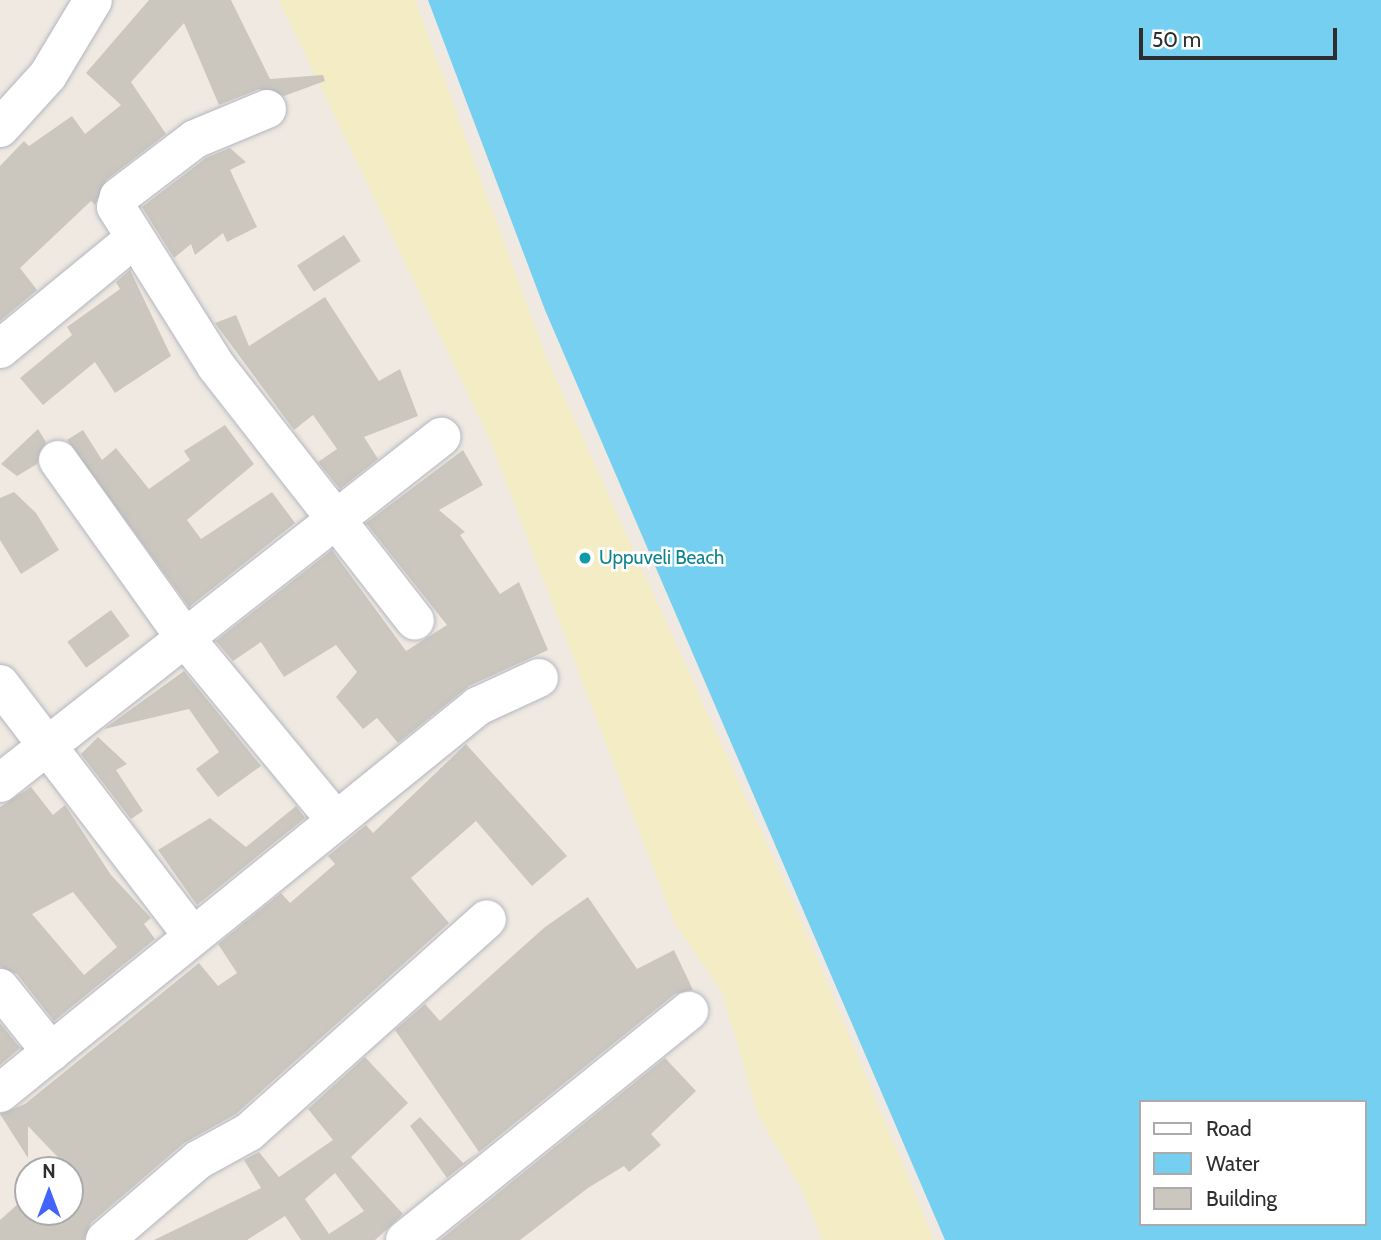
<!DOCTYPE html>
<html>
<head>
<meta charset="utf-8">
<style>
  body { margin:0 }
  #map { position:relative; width:1381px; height:1240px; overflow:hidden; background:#efe9e1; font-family:Cabin,sans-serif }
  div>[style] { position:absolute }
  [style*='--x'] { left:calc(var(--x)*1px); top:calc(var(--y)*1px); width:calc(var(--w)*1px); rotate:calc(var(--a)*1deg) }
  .sand>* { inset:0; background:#f3ecc5 }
  .water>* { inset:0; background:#75cff0 }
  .building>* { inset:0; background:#cbc7bf; transform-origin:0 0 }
  .roads { filter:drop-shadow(0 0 2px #b4b7c1) drop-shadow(0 0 2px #b4b7c1) }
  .minor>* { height:38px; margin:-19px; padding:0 19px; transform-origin:19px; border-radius:19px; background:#fff }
  .dots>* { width:19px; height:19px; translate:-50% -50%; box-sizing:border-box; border:4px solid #fff; border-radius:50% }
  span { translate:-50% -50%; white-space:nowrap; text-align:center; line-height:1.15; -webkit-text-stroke:5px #fff; paint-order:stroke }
  .culture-label { font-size:19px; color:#0d838f }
  .left { translate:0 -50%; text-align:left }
  .legend { position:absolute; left:1139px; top:1100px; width:228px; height:126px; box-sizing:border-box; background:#fff; border:2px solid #ababab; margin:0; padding:9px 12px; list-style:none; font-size:21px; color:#2e2e2e }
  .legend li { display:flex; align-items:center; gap:14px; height:35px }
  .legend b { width:35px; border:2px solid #ababab }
  .north { position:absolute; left:14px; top:1156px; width:70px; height:70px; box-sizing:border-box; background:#fff; border:2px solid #ababab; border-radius:50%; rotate:0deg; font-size:19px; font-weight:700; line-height:28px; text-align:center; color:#2e2e2e }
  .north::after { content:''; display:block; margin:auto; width:24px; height:32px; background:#4264fb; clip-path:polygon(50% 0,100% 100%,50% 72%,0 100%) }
  .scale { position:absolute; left:1139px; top:28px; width:198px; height:32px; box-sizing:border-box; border:4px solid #2e2e2e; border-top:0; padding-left:9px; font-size:21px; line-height:24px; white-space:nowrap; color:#2e2e2e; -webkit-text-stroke:5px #fff; paint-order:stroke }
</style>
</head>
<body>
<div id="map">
  <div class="sand">
    <div style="clip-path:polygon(279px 0,415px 0,547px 359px,799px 915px,934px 1240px,822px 1240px,802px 1190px,758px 1115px,722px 992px,674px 922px,490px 440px)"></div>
  </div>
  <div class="water">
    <div style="clip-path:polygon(evenodd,428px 0,1381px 0,1381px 1240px,945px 1240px,545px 310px,428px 0,1141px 1102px,1365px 1102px,1365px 1224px,1141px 1224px,1141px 1102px)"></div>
  </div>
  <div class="building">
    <div style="clip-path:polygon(149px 0,231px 0,270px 79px,323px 75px,325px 81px,284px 96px,259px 89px,219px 105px,184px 23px,131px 82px,166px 134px,106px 180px,95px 205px,91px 201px,20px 268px,37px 290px,0 321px,0 166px,24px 141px,29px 146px,72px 116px,85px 134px,121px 105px,86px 73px)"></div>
    <div style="clip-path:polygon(230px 148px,246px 162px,230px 170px,257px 227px,227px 242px,223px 233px,195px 255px,191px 244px,174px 258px,142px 207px,206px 158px)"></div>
    <div style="left:344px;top:235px;width:31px;height:56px;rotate:57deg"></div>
    <div style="clip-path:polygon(130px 270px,171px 356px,115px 393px,95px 362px,43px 405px,20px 378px,72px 335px,67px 327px,120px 289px,116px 282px)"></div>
    <div style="clip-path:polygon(325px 297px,379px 381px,400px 369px,418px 416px,364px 437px,378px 459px,340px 489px,318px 462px,337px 449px,313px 415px,294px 430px,215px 323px,236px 315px,249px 346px)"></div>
    <div style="clip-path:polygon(225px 425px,254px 464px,187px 520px,201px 539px,272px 492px,295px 523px,189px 607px,67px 440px,83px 430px,102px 460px,116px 448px,149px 489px,190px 460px,184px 451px)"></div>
    <div style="clip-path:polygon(38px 429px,46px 442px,37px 464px,17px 476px,1px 464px)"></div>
    <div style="clip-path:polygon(463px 450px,483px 485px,439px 510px,465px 532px,460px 535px,500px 594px,519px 582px,548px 650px,469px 686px,398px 743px,377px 718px,363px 729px,336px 697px,357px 672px,336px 645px,284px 677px,261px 642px,233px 661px,216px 641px,332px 550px,406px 651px,447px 625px,366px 523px)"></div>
    <div style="clip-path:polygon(14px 492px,36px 513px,59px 550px,21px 574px,0 540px,0 498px)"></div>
    <div style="left:111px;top:610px;width:32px;height:54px;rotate:54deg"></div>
    <div style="clip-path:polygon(184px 671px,261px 766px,218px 797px,196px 769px,219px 752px,189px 709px,104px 729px)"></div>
    <div style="clip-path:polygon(98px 737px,127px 764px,116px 770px,143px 811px,131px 819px,81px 754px)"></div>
    <div style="clip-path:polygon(466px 744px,567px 856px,532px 886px,476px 821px,411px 878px,449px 923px,236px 1114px,184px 1143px,91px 1223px,84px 1240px,0 1240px,0 1220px,28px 1195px,28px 1212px,70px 1212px,70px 1170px,28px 1126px,28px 1158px,0 1114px,25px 1104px,199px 963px,218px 986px,237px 973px,218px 944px,281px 893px,290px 903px,335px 864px,328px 856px,366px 825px,373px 833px)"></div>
    <div style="clip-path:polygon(evenodd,31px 787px,53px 815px,65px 805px,111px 875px,151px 918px,144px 924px,155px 939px,54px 1021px,17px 974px,0 967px,0 807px,31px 787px,73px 892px,117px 947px,84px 975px,32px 914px,73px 892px)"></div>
    <div style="clip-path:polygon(296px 806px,305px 818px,197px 905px,158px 850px,210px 818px,246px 847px)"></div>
    <div style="clip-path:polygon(588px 897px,637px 969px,674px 950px,693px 990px,675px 994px,479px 1152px,395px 1030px,425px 1004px,440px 1021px,545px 927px)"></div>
    <div style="clip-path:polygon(0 1023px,20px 1048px,0 1065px)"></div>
    <div style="clip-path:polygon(evenodd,365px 1057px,408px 1103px,351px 1157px,403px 1214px,385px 1231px,375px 1240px,301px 1240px,285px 1216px,247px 1240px,154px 1240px,261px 1188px,244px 1160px,259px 1152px,279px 1177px,333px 1140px,308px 1109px,365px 1057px,335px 1173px,364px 1211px,329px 1234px,305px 1199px,335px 1173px)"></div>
    <div style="clip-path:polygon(665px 1058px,696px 1091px,651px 1134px,661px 1145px,629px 1172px,624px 1166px,588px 1188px,520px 1240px,440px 1240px)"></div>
    <div style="clip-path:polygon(420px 1117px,463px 1163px,478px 1153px,447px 1178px,410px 1126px)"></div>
  </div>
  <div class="roads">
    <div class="minor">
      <div style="--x:267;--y:109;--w:78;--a:157.4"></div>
      <div style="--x:195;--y:139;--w:96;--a:142.7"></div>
      <div style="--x:119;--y:197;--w:10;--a:107"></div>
      <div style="--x:116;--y:207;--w:188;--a:57.8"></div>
      <div style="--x:216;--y:366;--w:323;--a:52"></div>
      <div style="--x:0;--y:128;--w:72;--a:-47.8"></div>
      <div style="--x:48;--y:75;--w:87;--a:-59"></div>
      <div style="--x:0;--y:349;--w:173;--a:-39.4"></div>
      <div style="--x:58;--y:460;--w:219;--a:54.5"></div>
      <div style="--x:185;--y:638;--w:234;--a:50.4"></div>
      <div style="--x:0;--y:684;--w:317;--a:52.6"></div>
      <div style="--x:0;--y:783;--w:561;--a:-38.12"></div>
      <div style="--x:0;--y:988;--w:82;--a:51.4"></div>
      <div style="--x:0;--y:1093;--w:615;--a:-38.99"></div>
      <div style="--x:478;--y:706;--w:67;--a:-24.7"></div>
      <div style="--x:105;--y:1240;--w:123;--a:-40.7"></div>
      <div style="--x:198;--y:1160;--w:58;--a:-28.8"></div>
      <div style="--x:249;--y:1132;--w:319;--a:-41.8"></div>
      <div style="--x:405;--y:1240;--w:365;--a:-38.9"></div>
    </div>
  </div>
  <div class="dots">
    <div style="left:585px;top:558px;background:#0f9aa8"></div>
  </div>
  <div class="culture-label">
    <span class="left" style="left:599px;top:558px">Uppuveli Beach</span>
  </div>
  <ul class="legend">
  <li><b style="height:9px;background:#fff"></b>Road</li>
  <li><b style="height:19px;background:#75cff0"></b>Water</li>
  <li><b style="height:19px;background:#cbc7bf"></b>Building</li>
  </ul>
  <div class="north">N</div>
  <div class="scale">50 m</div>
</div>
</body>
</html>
